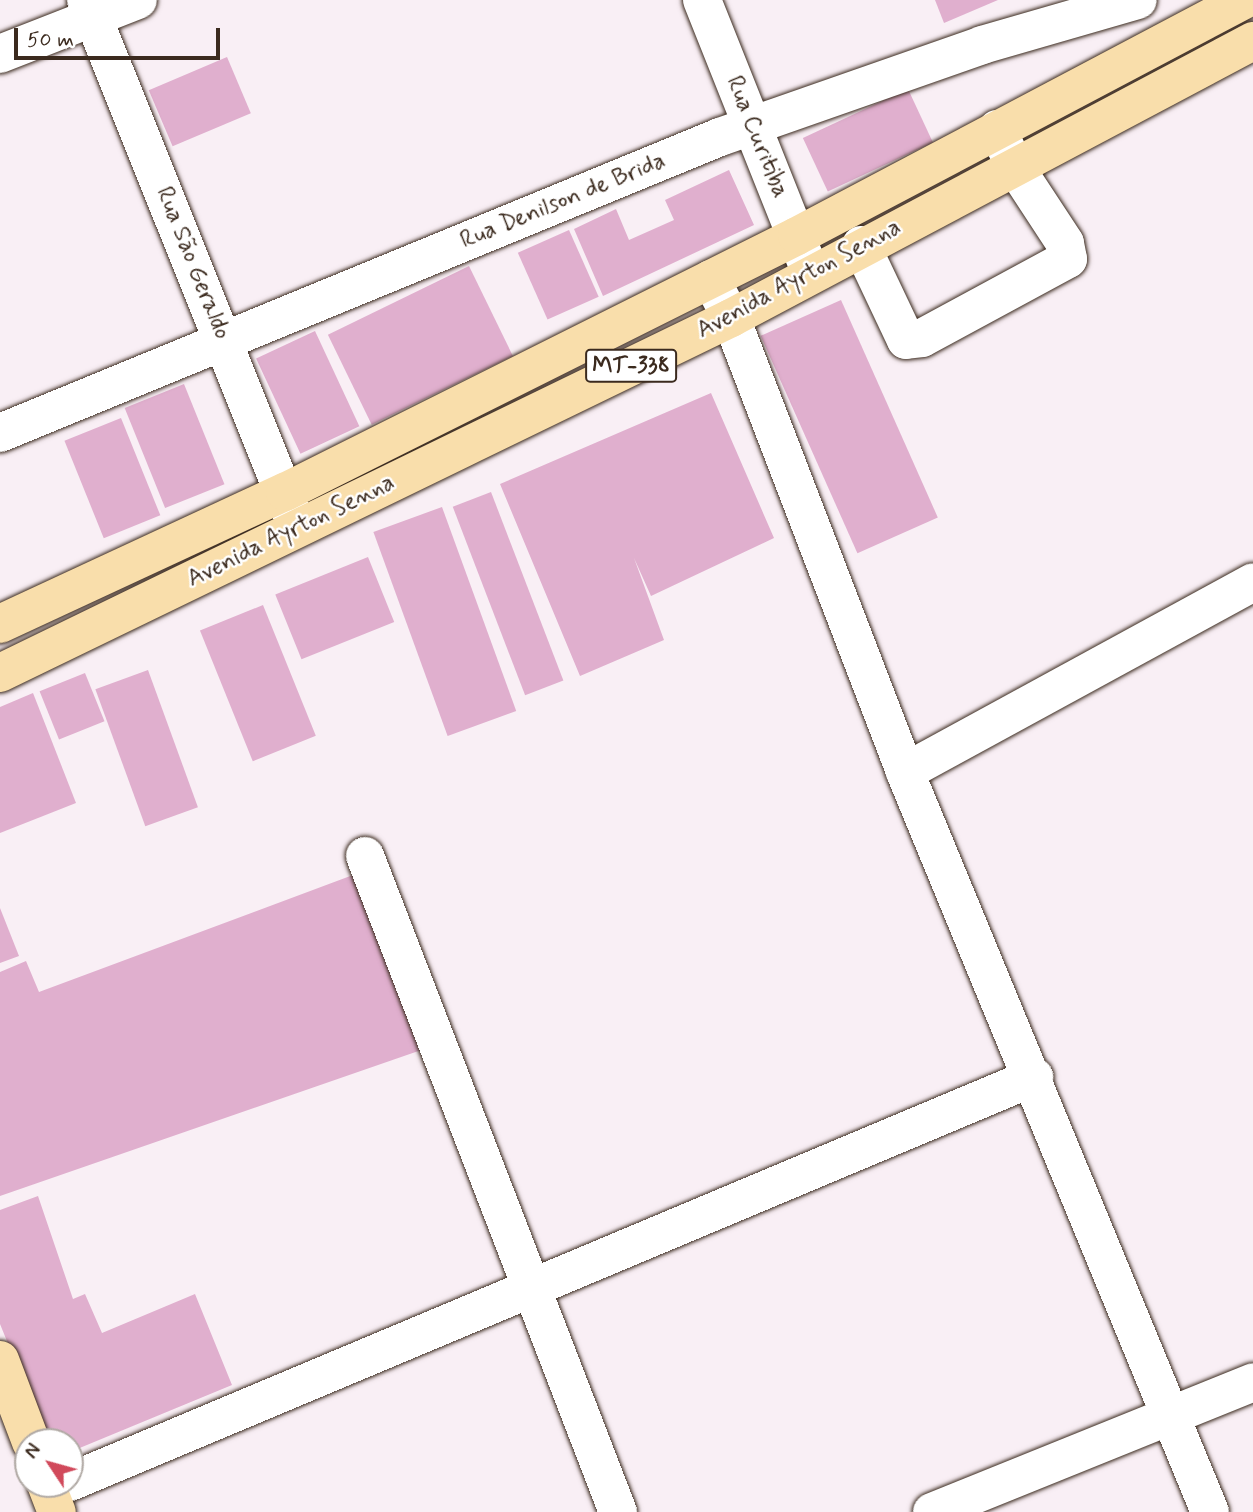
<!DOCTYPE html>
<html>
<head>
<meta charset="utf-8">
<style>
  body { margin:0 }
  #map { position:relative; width:1253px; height:1512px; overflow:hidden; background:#f9eff5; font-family:Mynerve,sans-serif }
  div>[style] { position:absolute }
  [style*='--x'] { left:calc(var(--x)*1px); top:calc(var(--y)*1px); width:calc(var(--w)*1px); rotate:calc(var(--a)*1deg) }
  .building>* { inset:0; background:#e0afce; transform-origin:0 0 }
  .roads { filter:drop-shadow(0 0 2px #3b2a1e) drop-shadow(0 0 2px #3b2a1e) }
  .minor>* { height:38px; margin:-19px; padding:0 19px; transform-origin:19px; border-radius:19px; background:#fff }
  .major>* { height:38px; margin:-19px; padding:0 19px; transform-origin:19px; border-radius:19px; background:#f9deab }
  span { translate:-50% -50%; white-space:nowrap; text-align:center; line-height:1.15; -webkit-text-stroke:5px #fff; paint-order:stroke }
  .shield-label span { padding:2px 5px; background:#fff; border:2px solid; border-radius:5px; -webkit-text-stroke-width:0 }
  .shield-label { font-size:23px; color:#3b2a1e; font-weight:700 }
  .street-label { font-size:24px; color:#3b2a1e }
  .north { position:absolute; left:14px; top:1428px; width:70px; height:70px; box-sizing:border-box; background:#fff; border:2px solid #b1aaa5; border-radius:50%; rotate:306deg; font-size:19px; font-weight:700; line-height:28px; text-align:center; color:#3b2a1e }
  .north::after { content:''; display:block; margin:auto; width:24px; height:32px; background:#d1495b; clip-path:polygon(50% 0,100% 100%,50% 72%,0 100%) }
  .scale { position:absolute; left:14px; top:28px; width:206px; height:32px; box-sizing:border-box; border:4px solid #3b2a1e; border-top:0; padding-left:9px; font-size:21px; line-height:24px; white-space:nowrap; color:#3b2a1e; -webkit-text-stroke:5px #fff; paint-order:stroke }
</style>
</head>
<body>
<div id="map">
  <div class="building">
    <div style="clip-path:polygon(935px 0,998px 0,944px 23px)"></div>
    <div style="left:227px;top:57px;width:61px;height:85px;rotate:67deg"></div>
    <div style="left:908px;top:89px;width:59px;height:116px;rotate:65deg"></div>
    <div style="clip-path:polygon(729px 170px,754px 225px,603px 296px,574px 229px,616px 209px,629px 240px,674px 220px,665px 200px)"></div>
    <div style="left:569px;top:230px;width:73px;height:56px;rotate:66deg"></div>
    <div style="left:469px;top:266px;width:100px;height:157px;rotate:64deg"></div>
    <div style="left:841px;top:300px;width:238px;height:88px;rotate:66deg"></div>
    <div style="left:315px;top:331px;width:105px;height:65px;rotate:65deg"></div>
    <div style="left:184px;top:384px;width:108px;height:64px;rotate:68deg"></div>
    <div style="clip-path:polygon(711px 393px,774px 538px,651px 596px,634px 558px,664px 640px,580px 676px,500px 484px)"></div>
    <div style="left:121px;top:418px;width:105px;height:61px;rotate:68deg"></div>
    <div style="left:491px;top:492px;width:202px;height:41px;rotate:69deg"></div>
    <div style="left:442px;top:507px;width:217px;height:73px;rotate:70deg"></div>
    <div style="left:368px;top:557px;width:70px;height:100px;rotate:68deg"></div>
    <div style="left:263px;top:605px;width:141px;height:68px;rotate:68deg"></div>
    <div style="left:148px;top:670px;width:146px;height:56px;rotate:70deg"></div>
    <div style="left:85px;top:673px;width:52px;height:49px;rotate:68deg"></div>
    <div style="clip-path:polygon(33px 693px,76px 803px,0 833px,0 707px)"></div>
    <div style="clip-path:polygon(361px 872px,430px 1047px,0 1196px,0 972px,26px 961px,39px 992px)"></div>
    <div style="clip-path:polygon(0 908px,19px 956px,0 963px)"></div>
    <div style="clip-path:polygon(38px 1196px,73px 1299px,85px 1294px,102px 1333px,195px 1294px,232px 1385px,70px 1452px,70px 1442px,48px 1442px,0 1324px,0 1210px)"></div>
  </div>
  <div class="roads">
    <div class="minor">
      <div style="--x:86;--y:0;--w:565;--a:68.16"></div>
      <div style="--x:702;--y:0;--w:295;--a:68.3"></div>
      <div style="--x:0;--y:54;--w:148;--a:-21.4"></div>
      <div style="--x:861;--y:245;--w:105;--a:64.7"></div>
      <div style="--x:906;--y:340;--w:16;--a:-7"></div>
      <div style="--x:922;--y:338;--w:166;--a:-28.4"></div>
      <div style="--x:1068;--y:259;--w:16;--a:-101"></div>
      <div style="--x:1065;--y:243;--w:91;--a:-123.3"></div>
      <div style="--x:1015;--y:167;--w:42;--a:-115.3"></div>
      <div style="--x:711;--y:279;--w:44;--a:62.9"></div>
      <div style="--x:731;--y:318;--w:486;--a:69"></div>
      <div style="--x:905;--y:772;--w:800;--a:67.6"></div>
      <div style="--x:0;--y:433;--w:778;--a:-22.35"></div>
      <div style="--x:720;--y:137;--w:278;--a:-19.3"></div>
      <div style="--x:982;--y:45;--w:162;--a:-16.1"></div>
      <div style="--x:905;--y:772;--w:396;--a:-28.6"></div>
      <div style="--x:365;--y:856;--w:703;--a:68.91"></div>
      <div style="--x:70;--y:1482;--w:1046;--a:-22.79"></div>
      <div style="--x:932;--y:1512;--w:346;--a:-22"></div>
    </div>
    <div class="major">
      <div style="--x:0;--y:624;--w:314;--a:-24.9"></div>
      <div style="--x:285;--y:492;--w:572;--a:-26.57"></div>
      <div style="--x:797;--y:236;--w:505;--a:-27.83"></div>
      <div style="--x:0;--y:673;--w:813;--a:-25.9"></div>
      <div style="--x:731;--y:318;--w:591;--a:-27.95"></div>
      <div style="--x:0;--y:1360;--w:88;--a:69.3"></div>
      <div style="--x:46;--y:1484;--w:30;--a:69"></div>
    </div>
  </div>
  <div class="shield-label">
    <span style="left:631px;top:366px">MT-338</span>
  </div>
  <div class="street-label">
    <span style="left:757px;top:137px;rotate:68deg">Rua Curitiba</span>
    <span style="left:563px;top:201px;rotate:-22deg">Rua Denilson de Brida</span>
    <span style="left:193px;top:263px;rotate:68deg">Rua São Geraldo</span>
    <span style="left:799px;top:279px;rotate:-28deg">Avenida Ayrton Senna</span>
    <span style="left:291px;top:531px;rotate:-26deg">Avenida Ayrton Senna</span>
  </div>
  <div class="north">N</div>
  <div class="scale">50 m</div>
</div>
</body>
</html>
